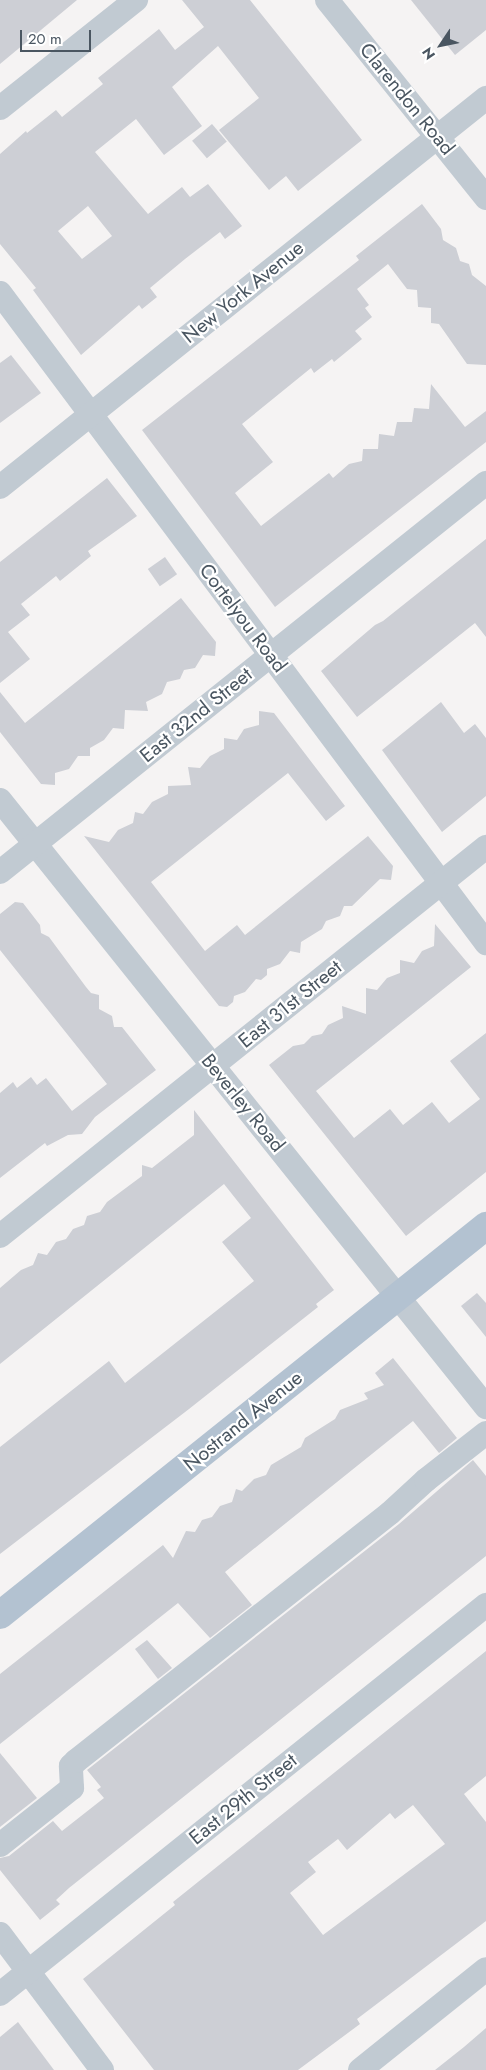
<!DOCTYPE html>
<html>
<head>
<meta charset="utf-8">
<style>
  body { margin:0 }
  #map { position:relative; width:486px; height:2070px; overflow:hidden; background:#f5f3f3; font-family:Jost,sans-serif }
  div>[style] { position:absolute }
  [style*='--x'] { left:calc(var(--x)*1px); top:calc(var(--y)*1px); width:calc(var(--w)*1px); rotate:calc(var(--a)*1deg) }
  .building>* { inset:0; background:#cdcfd5; transform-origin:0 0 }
  .minor>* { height:24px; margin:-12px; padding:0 12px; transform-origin:12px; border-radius:12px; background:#c1cad2 }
  .major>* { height:28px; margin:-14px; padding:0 14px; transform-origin:14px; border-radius:14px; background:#b3c2d1 }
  span { translate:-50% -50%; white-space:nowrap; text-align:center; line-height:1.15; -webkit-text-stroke:4.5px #fff; paint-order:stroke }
  .street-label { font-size:20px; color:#4a5661 }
  .north { position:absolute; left:416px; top:20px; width:50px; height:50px; -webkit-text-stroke:4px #fff; paint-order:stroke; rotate:236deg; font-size:14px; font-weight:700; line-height:20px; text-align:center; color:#4a5661 }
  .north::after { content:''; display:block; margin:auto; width:18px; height:22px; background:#4a5661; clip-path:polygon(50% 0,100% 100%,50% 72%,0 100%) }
  .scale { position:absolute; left:20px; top:30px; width:71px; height:22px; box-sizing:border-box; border:2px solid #4a5661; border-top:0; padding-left:6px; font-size:15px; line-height:18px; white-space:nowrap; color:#4a5661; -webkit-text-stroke:4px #fff; paint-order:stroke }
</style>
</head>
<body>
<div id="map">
  <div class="building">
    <div style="clip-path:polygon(0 0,77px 0,0 64px)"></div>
    <div style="clip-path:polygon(evenodd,182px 0,250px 0,362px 140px,298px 191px,286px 176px,269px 190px,219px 130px,259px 98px,218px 46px,172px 87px,202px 126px,164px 155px,136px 119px,95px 152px,148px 214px,182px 187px,190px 197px,208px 184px,242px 226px,225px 239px,220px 232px,185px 259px,150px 288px,157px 297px,142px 309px,139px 305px,81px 355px,33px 290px,36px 288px,0 244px,0 154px,26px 131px,27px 133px,56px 110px,62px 117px,103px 84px,98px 78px,159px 29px,175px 50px,204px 27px,182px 0,88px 206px,112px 236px,82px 259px,58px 231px,88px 206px)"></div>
    <div style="clip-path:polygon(411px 0,486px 0,486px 30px,455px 55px)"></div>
    <div style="left:212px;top:124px;width:23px;height:26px;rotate:50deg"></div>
    <div style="clip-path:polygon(422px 204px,441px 229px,443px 240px,456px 248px,460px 261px,469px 264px,472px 275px,486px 286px,486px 365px,467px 364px,439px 324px,431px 323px,431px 308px,418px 307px,417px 290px,407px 289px,388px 264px,357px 289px,369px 305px,365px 308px,372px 317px,355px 331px,362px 339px,334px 362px,332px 359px,314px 373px,311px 368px,242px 424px,273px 462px,235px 493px,261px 526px,329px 473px,333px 478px,349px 464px,362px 461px,363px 449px,378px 449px,379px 434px,394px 436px,397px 422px,412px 422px,414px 408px,429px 409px,431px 384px,465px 427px,486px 411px,486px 442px,275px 607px,142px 430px,359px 260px,356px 256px)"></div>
    <div style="clip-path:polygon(11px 355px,41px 393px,0 423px,0 363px)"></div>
    <div style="clip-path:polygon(107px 478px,137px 516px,88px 551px,91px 556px,60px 581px,56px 576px,21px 604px,30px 615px,8px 632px,30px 659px,0 683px,0 562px)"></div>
    <div style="clip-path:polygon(486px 539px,486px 637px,475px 623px,357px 717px,321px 671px,375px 625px,383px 621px)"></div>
    <div style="left:165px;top:557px;width:21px;height:21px;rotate:55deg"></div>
    <div style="clip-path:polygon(181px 598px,216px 642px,215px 656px,203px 655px,195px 668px,184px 670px,180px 679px,167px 682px,162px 694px,146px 702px,148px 711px,125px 710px,124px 729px,113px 728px,104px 740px,90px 748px,90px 756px,78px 756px,69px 769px,55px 773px,55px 785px,41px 784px,0 732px,0 692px,25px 723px)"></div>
    <div style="clip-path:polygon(441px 702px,464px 733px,475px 724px,486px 738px,486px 796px,442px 832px,382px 750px)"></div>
    <div style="clip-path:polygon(259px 711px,274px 713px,345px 806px,326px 821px,288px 773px,151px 882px,205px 951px,237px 925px,245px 935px,368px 836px,393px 866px,391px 880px,380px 879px,352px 906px,344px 906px,340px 916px,326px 921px,322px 929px,301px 942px,300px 953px,290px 951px,280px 964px,267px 969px,267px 975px,261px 980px,256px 979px,245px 992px,234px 996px,233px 1002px,227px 1007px,219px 1006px,84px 836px,109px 842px,118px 830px,133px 823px,135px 812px,143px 814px,152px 802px,168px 794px,168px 786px,191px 785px,188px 767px,200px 768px,210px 756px,224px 749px,224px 738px,237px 740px,244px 729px,259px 725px)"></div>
    <div style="clip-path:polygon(15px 902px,23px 903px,40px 925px,41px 933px,49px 937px,86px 987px,91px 993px,99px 995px,99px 1009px,112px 1016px,114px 1027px,122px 1027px,156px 1070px,95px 1117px,82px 1134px,68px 1135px,47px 1146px,45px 1143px,0 1178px,0 1093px,13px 1082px,17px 1088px,31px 1077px,37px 1085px,46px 1078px,72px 1111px,107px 1084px,0 950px,0 914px)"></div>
    <div style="clip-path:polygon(435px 924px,471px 967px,316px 1091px,354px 1138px,390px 1109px,403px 1125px,432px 1102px,449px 1123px,480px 1099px,450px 1061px,486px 1033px,486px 1172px,406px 1236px,269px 1065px,293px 1046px,304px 1044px,312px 1036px,322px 1034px,328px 1025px,343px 1018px,342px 1006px,366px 1014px,366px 988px,377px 990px,387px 978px,400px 973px,400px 960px,414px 963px,422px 951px,434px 946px)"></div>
    <div style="clip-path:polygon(194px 1110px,334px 1290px,316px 1304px,318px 1307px,189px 1409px,0 1554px,0 1447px,109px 1361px,125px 1383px,254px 1281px,222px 1242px,251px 1218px,224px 1184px,0 1364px,0 1288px,21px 1270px,33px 1265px,38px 1253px,47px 1255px,56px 1242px,66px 1239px,73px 1229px,84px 1225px,87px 1216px,100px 1212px,107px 1202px,142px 1176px,142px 1165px,152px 1168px,194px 1135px)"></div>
    <div style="clip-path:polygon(477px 1293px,486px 1303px,486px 1337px,461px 1306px)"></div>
    <div style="clip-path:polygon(393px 1358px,457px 1438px,439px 1453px,413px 1421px,225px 1572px,252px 1605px,210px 1638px,178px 1603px,0 1744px,0 1674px,163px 1545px,173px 1558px,186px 1531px,195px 1532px,202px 1520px,212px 1517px,220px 1506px,232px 1502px,236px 1489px,242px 1491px,254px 1479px,266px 1475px,271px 1465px,301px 1447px,305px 1438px,335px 1419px,340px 1410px,368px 1399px,364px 1393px,384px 1385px,375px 1373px)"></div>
    <div style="clip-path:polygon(473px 1460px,486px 1476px,486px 1556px,69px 1888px,56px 1900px,60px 1904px,40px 1920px,0 1870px,0 1858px,9px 1856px,53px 1821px,62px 1831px,104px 1798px,97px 1790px,101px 1787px,87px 1770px,399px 1524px)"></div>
    <div style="clip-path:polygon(147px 1640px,172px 1668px,158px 1679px,135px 1649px)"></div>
    <div style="clip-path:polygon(evenodd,486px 1651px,486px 1776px,464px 1794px,486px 1822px,486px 1921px,357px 2019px,360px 2024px,298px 2070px,154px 2070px,83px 1979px,175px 1905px,173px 1902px,486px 1651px,413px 1805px,445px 1844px,323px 1935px,290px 1893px,316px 1872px,308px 1862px,338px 1839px,347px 1850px,390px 1813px,395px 1819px,413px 1805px)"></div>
    <div style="clip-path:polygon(0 1753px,37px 1798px,0 1827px)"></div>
    <div style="clip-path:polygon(18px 2022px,54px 2070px,0 2070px,0 2037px)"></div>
    <div style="clip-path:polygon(486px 2028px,486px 2070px,435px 2070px,464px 2047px)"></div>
  </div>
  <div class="minor">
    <div style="--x:327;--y:0;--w:254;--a:51.2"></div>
    <div style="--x:0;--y:108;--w:174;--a:-38.5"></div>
    <div style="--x:0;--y:293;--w:812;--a:53.21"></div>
    <div style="--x:0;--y:487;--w:623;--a:-38.67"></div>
    <div style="--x:0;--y:800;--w:778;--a:51.32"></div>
    <div style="--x:0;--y:872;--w:623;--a:-38.67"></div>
    <div style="--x:0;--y:1236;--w:623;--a:-38.67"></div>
    <div style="--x:0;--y:1845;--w:92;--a:-38.4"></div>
    <div style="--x:72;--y:1788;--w:22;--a:-93"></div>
    <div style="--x:71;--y:1766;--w:7;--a:-45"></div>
    <div style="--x:76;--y:1761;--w:400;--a:-38.3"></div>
    <div style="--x:390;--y:1513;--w:49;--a:-42.5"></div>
    <div style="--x:426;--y:1480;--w:76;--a:-38.1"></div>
    <div style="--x:0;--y:1934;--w:170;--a:53.1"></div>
    <div style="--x:0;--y:1994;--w:623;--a:-38.67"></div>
    <div style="--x:360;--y:2070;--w:161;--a:-38.7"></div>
  </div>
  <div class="major">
    <div style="--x:0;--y:1615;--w:623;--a:-38.67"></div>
  </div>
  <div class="street-label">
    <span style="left:407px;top:99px;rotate:51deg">Clarendon Road</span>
    <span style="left:243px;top:292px;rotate:-39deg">New York Avenue</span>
    <span style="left:243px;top:618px;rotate:53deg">Cortelyou Road</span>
    <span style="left:196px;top:715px;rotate:-39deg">East 32nd Street</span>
    <span style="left:290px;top:1004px;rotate:-39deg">East 31st Street</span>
    <span style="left:243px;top:1103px;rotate:51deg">Beverley Road</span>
    <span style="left:243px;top:1421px;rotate:-39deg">Nostrand Avenue</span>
    <span style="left:243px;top:1799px;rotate:-39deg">East 29th Street</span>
  </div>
  <div class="north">N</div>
  <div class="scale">20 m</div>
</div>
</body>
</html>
